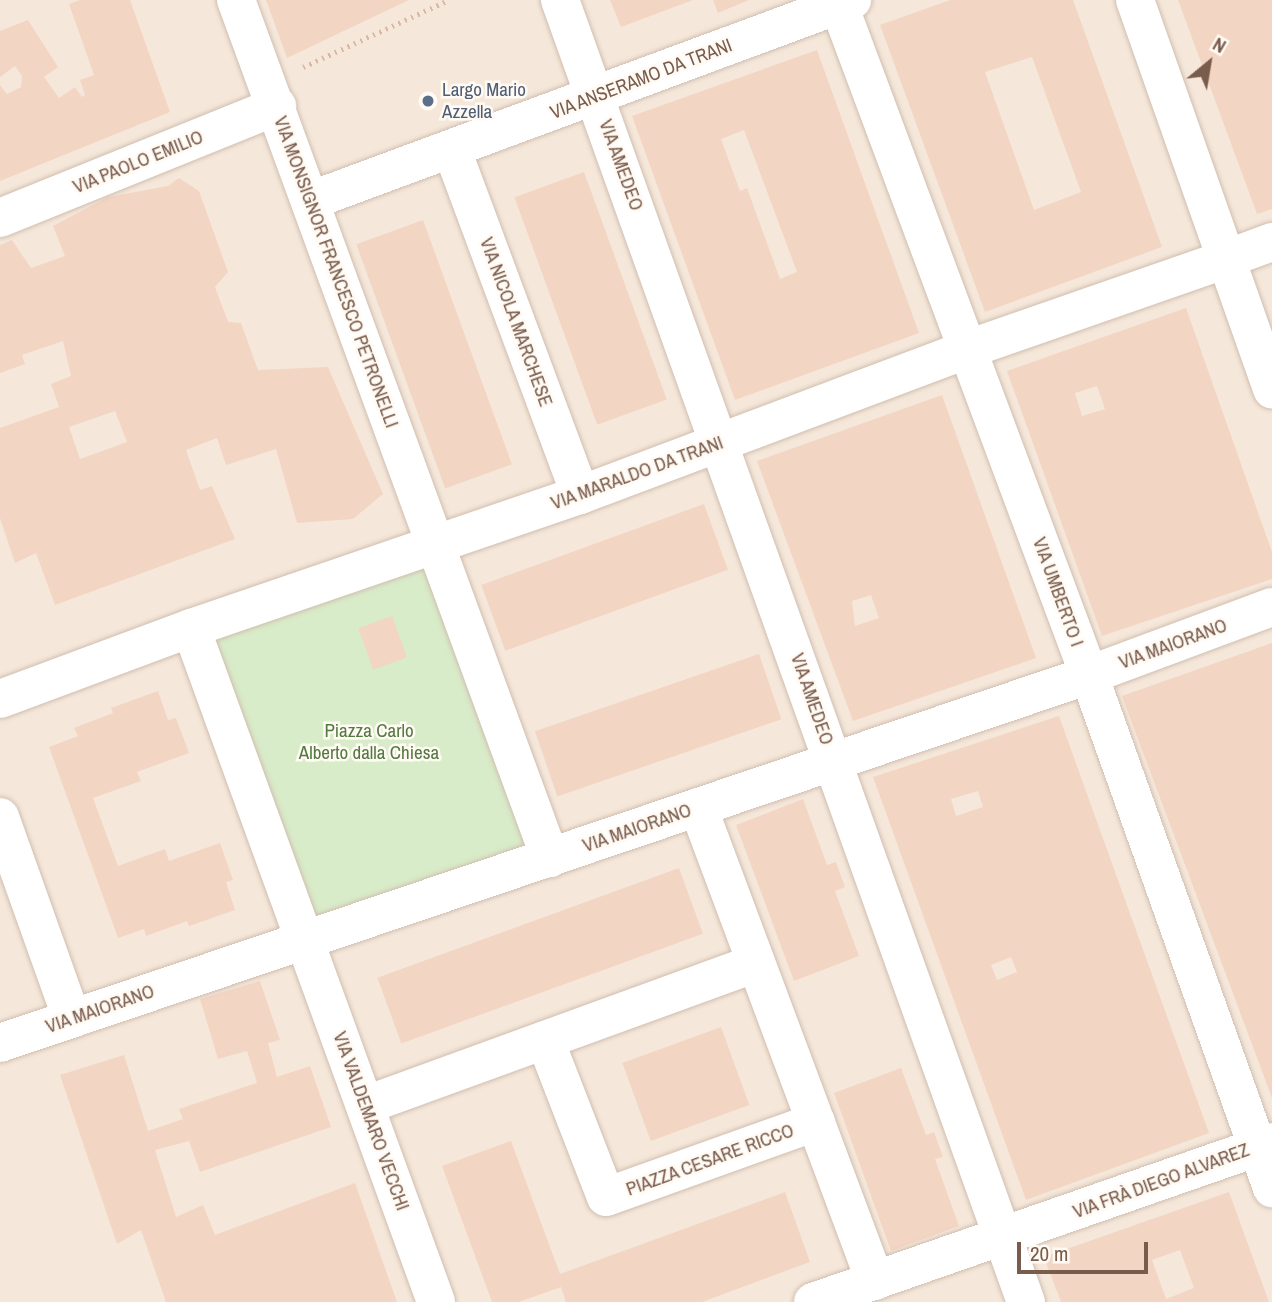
<!DOCTYPE html>
<html>
<head>
<meta charset="utf-8">
<style>
  body { margin:0 }
  #map { position:relative; width:1272px; height:1302px; overflow:hidden; background:#fdf6ec; font-family:"Archivo Narrow",sans-serif }
  div>[style] { position:absolute }
  [style*='--x'] { left:calc(var(--x)*1px); top:calc(var(--y)*1px); width:calc(var(--w)*1px); rotate:calc(var(--a)*1deg) }
  .residential>* { inset:0; background:#f5e8da; transform-origin:0 0 }
  .green>* { inset:0; background:#d8ecc9; transform-origin:0 0 }
  .building>* { inset:0; background:#f3d5c3; transform-origin:0 0 }
  .path>* { height:4.5px; margin-top:-2.25px; transform-origin:0; background:repeating-linear-gradient(90deg,#d9b8a5 0 2px,transparent 0 7px) }
  .roads { filter:drop-shadow(0 0 2px #d1beb0) drop-shadow(0 0 2px #d1beb0) }
  .street>* { height:38px; margin:-19px; padding:0 19px; transform-origin:19px; border-radius:19px; background:#fff }
  .secondary>* { height:38px; margin:-19px; padding:0 19px; transform-origin:19px; border-radius:19px; background:#fff }
  .dots>* { width:19px; height:19px; translate:-50% -50%; box-sizing:border-box; border:4px solid #fffaf3; border-radius:50% }
  span { translate:-50% -50%; white-space:nowrap; text-align:center; line-height:1.15; -webkit-text-stroke:5px #fffaf3; paint-order:stroke }
  .street-label { font-size:19px; color:#7a5c4d }
  .service-label { font-size:19px; color:#4e5e75 }
  .left { translate:0 -50%; text-align:left }
  .park-label { font-size:19px; color:#537a41 }
  .north { position:absolute; left:1174px; top:28px; width:70px; height:70px; -webkit-text-stroke:5px #fffaf3; paint-order:stroke; rotate:30deg; font-size:19px; font-weight:700; line-height:28px; text-align:center; color:#7a5c4d }
  .north::after { content:''; display:block; margin:auto; width:24px; height:32px; background:#7a5c4d; clip-path:polygon(50% 0,100% 100%,50% 72%,0 100%) }
  .scale { position:absolute; left:1017px; top:1242px; width:131px; height:32px; box-sizing:border-box; border:4px solid #7a5c4d; border-top:0; padding-left:9px; font-size:21px; line-height:24px; white-space:nowrap; color:#7a5c4d; -webkit-text-stroke:5px #fffaf3; paint-order:stroke }
</style>
</head>
<body>
<div id="map">
  <div class="residential">
    <div style="left:0;top:0;width:1272px;height:1302px"></div>
  </div>
  <div class="green">
    <div style="left:427px;top:557px;width:310px;height:234px;rotate:70deg"></div>
  </div>
  <div class="building">
    <div style="clip-path:polygon(80px 0,130px 0,170px 112px,0 181px,0 85px,7px 94px,21px 87px,22px 76px,15px 66px,0 77px,0 31px,28px 20px,58px 67px,44px 77px,59px 98px,75px 87px,82px 97px,85px 95px,80px 80px,94px 75px,69px 4px)"></div>
    <div style="clip-path:polygon(266px 0,409px 0,287px 58px)"></div>
    <div style="clip-path:polygon(610px 0,693px 0,621px 27px)"></div>
    <div style="clip-path:polygon(713px 0,749px 0,718px 13px)"></div>
    <div style="clip-path:polygon(evenodd,950px 0,1073px 0,1162px 247px,985px 312px,880px 25px,950px 0,1032px 57px,1081px 192px,1034px 210px,985px 72px,1032px 57px)"></div>
    <div style="clip-path:polygon(1178px 0,1272px 0,1272px 209px,1257px 214px)"></div>
    <div style="clip-path:polygon(evenodd,817px 50px,919px 333px,735px 400px,632px 116px,817px 50px,744px 130px,797px 272px,780px 279px,747px 188px,740px 191px,721px 139px,744px 130px)"></div>
    <div style="left:584px;top:172px;width:242px;height:74px;rotate:70deg"></div>
    <div style="clip-path:polygon(evenodd,179px 178px,199px 191px,228px 272px,215px 287px,228px 322px,241px 323px,258px 370px,328px 367px,383px 494px,353px 519px,297px 523px,276px 449px,226px 465px,217px 438px,186px 450px,200px 490px,212px 486px,235px 539px,55px 605px,36px 553px,15px 563px,0 518px,0 428px,59px 407px,51px 384px,71px 376px,63px 341px,22px 355px,25px 364px,0 373px,0 245px,12px 240px,31px 268px,65px 256px,53px 226px,108px 197px,168px 186px,179px 178px,115px 411px,127px 442px,80px 459px,69px 427px,115px 411px)"></div>
    <div style="left:423px;top:220px;width:260px;height:71px;rotate:70deg"></div>
    <div style="clip-path:polygon(evenodd,1186px 308px,1272px 552px,1272px 579px,1102px 636px,1007px 371px,1186px 308px,1097px 386px,1105px 409px,1082px 416px,1075px 393px,1097px 386px)"></div>
    <div style="clip-path:polygon(evenodd,942px 395px,1036px 658px,853px 721px,757px 461px,942px 395px,871px 595px,879px 618px,855px 626px,852px 601px,871px 595px)"></div>
    <div style="left:704px;top:504px;width:70px;height:237px;rotate:70deg"></div>
    <div style="left:392px;top:616px;width:44px;height:36px;rotate:70deg"></div>
    <div style="clip-path:polygon(1272px 643px,1272px 1098px,1122px 696px)"></div>
    <div style="left:759px;top:654px;width:69px;height:237px;rotate:71deg"></div>
    <div style="clip-path:polygon(158px 691px,168px 720px,176px 718px,189px 753px,137px 772px,141px 781px,93px 798px,118px 866px,165px 849px,169px 861px,220px 843px,233px 880px,226px 882px,235px 910px,189px 926px,187px 921px,146px 936px,144px 929px,118px 938px,49px 747px,78px 736px,74px 728px,113px 713px,111px 708px)"></div>
    <div style="clip-path:polygon(evenodd,1059px 716px,1209px 1133px,1026px 1200px,873px 777px,1059px 716px,978px 791px,983px 807px,956px 816px,951px 799px,978px 791px,1059px 716px,1011px 957px,1017px 972px,997px 980px,991px 965px,1011px 957px)"></div>
    <div style="clip-path:polygon(803px 799px,827px 865px,836px 862px,845px 887px,835px 891px,859px 956px,794px 981px,736px 825px)"></div>
    <div style="left:679px;top:868px;width:70px;height:321px;rotate:70deg"></div>
    <div style="clip-path:polygon(260px 981px,280px 1040px,268px 1043px,277px 1077px,310px 1066px,331px 1127px,200px 1172px,189px 1141px,155px 1150px,176px 1217px,203px 1205px,215px 1235px,355px 1183px,397px 1302px,166px 1302px,141px 1230px,117px 1244px,60px 1075px,124px 1055px,148px 1131px,183px 1119px,179px 1109px,257px 1083px,247px 1051px,218px 1059px,200px 999px)"></div>
    <div style="left:721px;top:1027px;width:83px;height:105px;rotate:70deg"></div>
    <div style="clip-path:polygon(901px 1068px,926px 1135px,934px 1132px,943px 1157px,935px 1159px,959px 1226px,891px 1251px,834px 1093px)"></div>
    <div style="clip-path:polygon(511px 1141px,560px 1274px,785px 1192px,810px 1262px,702px 1302px,566px 1302px,561px 1287px,519px 1302px,492px 1302px,442px 1166px)"></div>
    <div style="clip-path:polygon(evenodd,1229px 1192px,1269px 1302px,1061px 1302px,1044px 1257px,1229px 1192px,1180px 1250px,1194px 1288px,1166px 1299px,1152px 1260px,1180px 1250px)"></div>
  </div>
  <div class="path">
    <div style="--x:303;--y:67;--w:161;--a:-24.7"></div>
  </div>
  <div class="roads">
    <div class="street">
      <div style="--x:236;--y:0;--w:914;--a:69.9"></div>
      <div style="--x:560;--y:0;--w:1383;--a:70.31"></div>
      <div style="--x:837;--y:0;--w:721;--a:69.53"></div>
      <div style="--x:1089;--y:675;--w:545;--a:70.37"></div>
      <div style="--x:452;--y:150;--w:368;--a:69.6"></div>
      <div style="--x:312;--y:200;--w:576;--a:-20.32"></div>
      <div style="--x:0;--y:218;--w:299;--a:-22"></div>
      <div style="--x:1226;--y:259;--w:49;--a:-20.3"></div>
      <div style="--x:191;--y:628;--w:717;--a:70.02"></div>
      <div style="--x:698;--y:807;--w:506;--a:69.52"></div>
      <div style="--x:0;--y:817;--w:214;--a:70.4"></div>
      <div style="--x:545;--y:1040;--w:168;--a:68.8"></div>
      <div style="--x:606;--y:1197;--w:223;--a:-19.7"></div>
      <div style="--x:366;--y:1105;--w:415;--a:-20"></div>
      <div style="--x:813;--y:1302;--w:486;--a:-19.2"></div>
    </div>
    <div class="secondary">
      <div style="--x:1135;--y:0;--w:413;--a:70.6"></div>
      <div style="--x:0;--y:699;--w:204;--a:-20.4"></div>
      <div style="--x:191;--y:628;--w:411;--a:-18.9"></div>
      <div style="--x:580;--y:495;--w:415;--a:-20.6"></div>
      <div style="--x:968;--y:349;--w:273;--a:-19.2"></div>
      <div style="--x:0;--y:1043;--w:1149;--a:-18.67"></div>
      <div style="--x:1089;--y:675;--w:195;--a:-20.4"></div>
    </div>
  </div>
  <div class="dots">
    <div style="left:428px;top:101px;background:#5c6f8a"></div>
  </div>
  <div class="street-label">
    <span style="left:641px;top:79px;rotate:-21deg">VIA ANSERAMO DA TRANI</span>
    <span style="left:138px;top:162px;rotate:-22deg">VIA PAOLO EMILIO</span>
    <span style="left:621px;top:165px;rotate:70deg">VIA AMEDEO</span>
    <span style="left:336px;top:272px;rotate:70deg">VIA MONSIGNOR FRANCESCO PETRONELLI</span>
    <span style="left:516px;top:322px;rotate:70deg">VIA NICOLA MARCHESE</span>
    <span style="left:637px;top:473px;rotate:-20deg">VIA MARALDO DA TRANI</span>
    <span style="left:1058px;top:592px;rotate:70deg">VIA UMBERTO I</span>
    <span style="left:1173px;top:644px;rotate:-20deg">VIA MAIORANO</span>
    <span style="left:812px;top:699px;rotate:71deg">VIA AMEDEO</span>
    <span style="left:637px;top:828px;rotate:-19deg">VIA MAIORANO</span>
    <span style="left:100px;top:1009px;rotate:-19deg">VIA MAIORANO</span>
    <span style="left:371px;top:1121px;rotate:70deg">VIA VALDEMARO VECCHI</span>
    <span style="left:710px;top:1160px;rotate:-20deg">PIAZZA CESARE RICCO</span>
    <span style="left:1161px;top:1181px;rotate:-20deg">VIA FRÀ DIEGO ALVAREZ</span>
  </div>
  <div class="service-label">
    <span class="left" style="left:442px;top:101px">Largo Mario<br>Azzella</span>
  </div>
  <div class="park-label">
    <span style="left:369px;top:742px">Piazza Carlo<br>Alberto dalla Chiesa</span>
  </div>
  <div class="north">N</div>
  <div class="scale">20 m</div>
</div>
</body>
</html>
